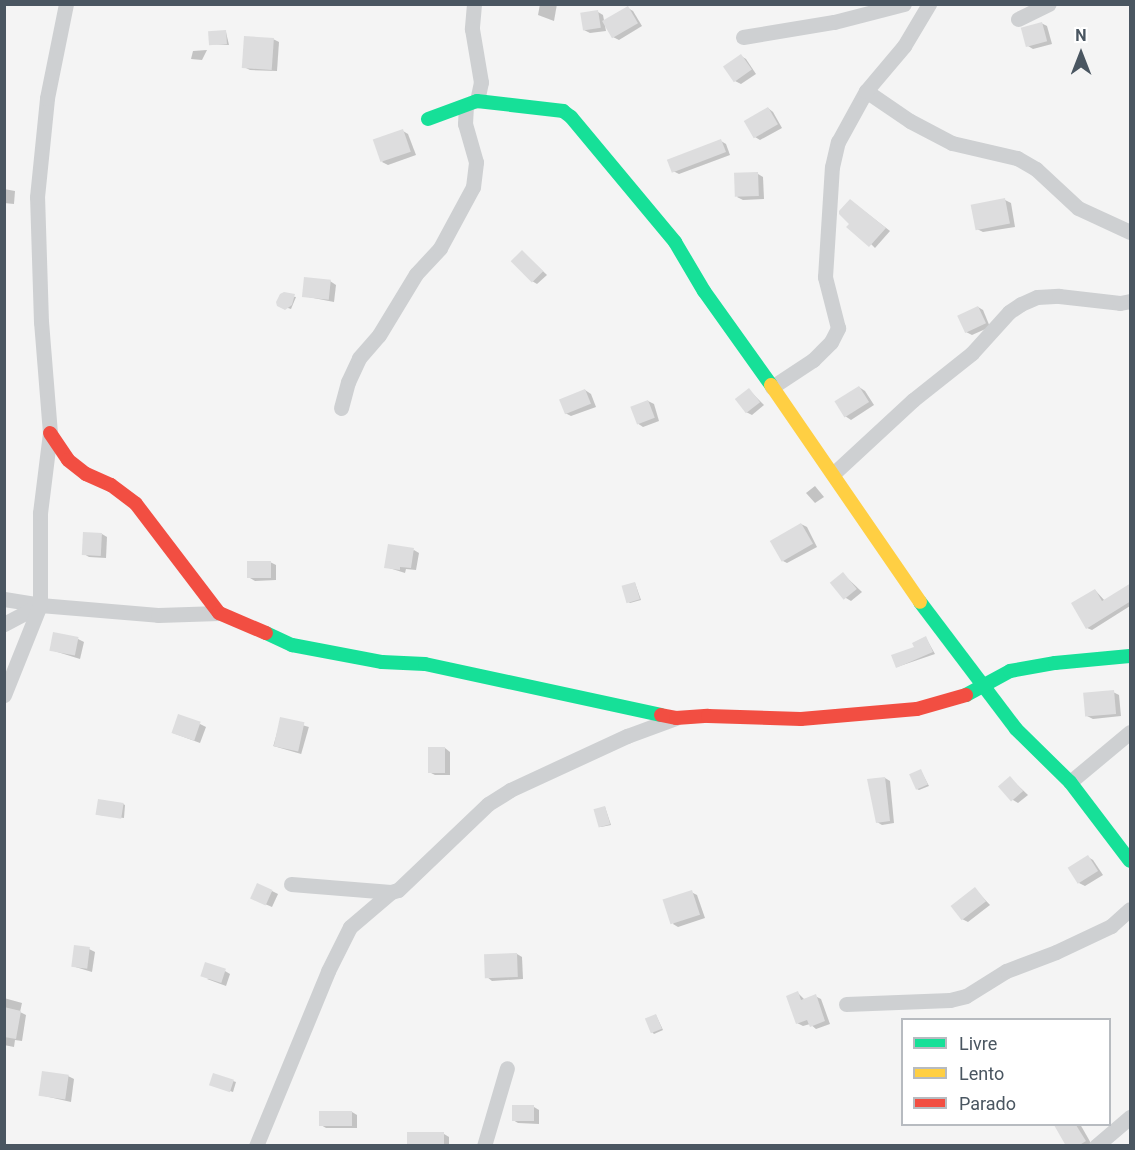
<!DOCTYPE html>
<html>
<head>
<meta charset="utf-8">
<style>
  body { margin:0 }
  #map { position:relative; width:1135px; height:1150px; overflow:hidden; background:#f4f4f4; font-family:Roboto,sans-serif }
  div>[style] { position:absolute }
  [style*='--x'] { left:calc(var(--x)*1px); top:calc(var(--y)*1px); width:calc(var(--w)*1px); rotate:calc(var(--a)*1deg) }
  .shadow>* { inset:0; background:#0003; transform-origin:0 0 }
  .building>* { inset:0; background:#ddddde; transform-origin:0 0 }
  .street>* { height:15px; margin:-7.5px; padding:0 7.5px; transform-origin:7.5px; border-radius:7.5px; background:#ced0d2 }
  .fast>* { height:14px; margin:-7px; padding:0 7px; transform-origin:7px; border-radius:7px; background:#16e098 }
  .slow>* { height:14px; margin:-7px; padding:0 7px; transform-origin:7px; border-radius:7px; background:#ffcf43 }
  .jam>* { height:14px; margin:-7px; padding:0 7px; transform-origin:7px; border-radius:7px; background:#f24e42 }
  span { translate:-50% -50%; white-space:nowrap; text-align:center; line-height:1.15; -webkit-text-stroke:6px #fff; paint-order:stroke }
  .frame { position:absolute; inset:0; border:6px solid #4a5661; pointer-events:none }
  .legend { position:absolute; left:901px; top:1018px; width:210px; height:108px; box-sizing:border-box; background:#fff; border:2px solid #b7bbc0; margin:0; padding:8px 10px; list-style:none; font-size:18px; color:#4a5661 }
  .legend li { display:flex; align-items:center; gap:12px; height:30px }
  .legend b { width:30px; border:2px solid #b7bbc0 }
  .north { position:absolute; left:1051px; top:24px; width:60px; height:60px; -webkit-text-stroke:4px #fff; paint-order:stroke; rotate:0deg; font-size:16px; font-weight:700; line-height:24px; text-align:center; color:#4a5661 }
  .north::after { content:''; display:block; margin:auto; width:21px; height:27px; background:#4a5661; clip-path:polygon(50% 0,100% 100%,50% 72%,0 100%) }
</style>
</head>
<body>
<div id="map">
  <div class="shadow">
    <div style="clip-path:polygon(540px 4px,557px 4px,554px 21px,538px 15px)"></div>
    <div style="clip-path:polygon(628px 8px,633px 11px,642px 26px,619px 40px,613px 37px)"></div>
    <div style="clip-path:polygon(598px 12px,603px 15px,606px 31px,590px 33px,584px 30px)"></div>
    <div style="clip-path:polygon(1041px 23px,1047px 26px,1052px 44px,1033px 49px,1028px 46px)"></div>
    <div style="clip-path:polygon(226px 32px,229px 45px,210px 44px)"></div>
    <div style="clip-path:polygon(273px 39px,279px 42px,277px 71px,250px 70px,244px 67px)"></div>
    <div style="clip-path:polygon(207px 50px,202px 60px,191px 59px,193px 51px)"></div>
    <div style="clip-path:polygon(741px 56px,746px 59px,756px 74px,741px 84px,735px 81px,725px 66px)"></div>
    <div style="clip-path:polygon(768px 108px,773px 112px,782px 128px,760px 140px,755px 137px)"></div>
    <div style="clip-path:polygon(403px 131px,408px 134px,416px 155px,388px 165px,382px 162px)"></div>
    <div style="clip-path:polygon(721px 141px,726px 144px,730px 155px,679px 174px,673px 171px)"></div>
    <div style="clip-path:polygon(758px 174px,763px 177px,764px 199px,743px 200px,737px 197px)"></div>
    <div style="clip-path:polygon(4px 189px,15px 191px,14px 204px,4px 203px)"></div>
    <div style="clip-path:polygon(1005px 200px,1011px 203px,1015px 227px,983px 232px,977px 229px)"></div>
    <div style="clip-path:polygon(855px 204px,890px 231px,875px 248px,851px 224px)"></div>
    <div style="clip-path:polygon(523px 252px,547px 275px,537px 284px,532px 281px)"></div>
    <div style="clip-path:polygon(330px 281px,336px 285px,334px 302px,303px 296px)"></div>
    <div style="clip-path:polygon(280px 295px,296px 297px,291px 309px,279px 305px)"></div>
    <div style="clip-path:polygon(978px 307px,983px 310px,990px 327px,972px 335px,966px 332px)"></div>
    <div style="clip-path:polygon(859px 387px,865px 391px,874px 405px,851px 420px,845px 416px)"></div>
    <div style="clip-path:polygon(585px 390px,591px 394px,596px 407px,571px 416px,565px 413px)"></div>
    <div style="clip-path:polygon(749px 390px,764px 405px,752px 415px,746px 412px)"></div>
    <div style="clip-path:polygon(648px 401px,654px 404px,659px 421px,643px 427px,637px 423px)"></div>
    <div style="clip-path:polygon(815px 486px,824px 497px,815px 503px,806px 493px)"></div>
    <div style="clip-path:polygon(801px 524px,807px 527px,817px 547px,787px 563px,781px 560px)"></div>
    <div style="clip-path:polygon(102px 534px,107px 537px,106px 558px,89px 557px,84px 554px)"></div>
    <div style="clip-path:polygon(414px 550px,419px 553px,416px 570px,406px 569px,405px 573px,386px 567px)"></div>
    <div style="clip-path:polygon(270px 562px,276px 565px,276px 580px,255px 581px,250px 578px)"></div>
    <div style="clip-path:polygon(843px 574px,862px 592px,851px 601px,846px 598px)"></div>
    <div style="clip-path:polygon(635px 583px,641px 600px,630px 603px,627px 601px)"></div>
    <div style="clip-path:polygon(1130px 585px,1130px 606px,1092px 630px,1087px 628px,1095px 590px,1105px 601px)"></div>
    <div style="clip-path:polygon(926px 638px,935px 654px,897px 667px)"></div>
    <div style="clip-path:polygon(78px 639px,84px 642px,80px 659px,51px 650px)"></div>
    <div style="clip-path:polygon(1113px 692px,1119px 695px,1121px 716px,1093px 719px,1087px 716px)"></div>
    <div style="left:281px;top:719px;width:29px;height:28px;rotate:16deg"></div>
    <div style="clip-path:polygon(200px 724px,206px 727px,200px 743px,173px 733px)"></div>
    <div style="clip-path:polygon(445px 748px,450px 752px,450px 775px,435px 775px,429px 772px)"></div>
    <div style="clip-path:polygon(921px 771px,929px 786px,919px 790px,917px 789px)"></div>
    <div style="clip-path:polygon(885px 778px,890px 781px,894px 823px,882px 825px,877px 822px,869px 780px)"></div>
    <div style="clip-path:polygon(1010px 778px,1028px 795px,1018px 803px,1013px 800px)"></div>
    <div style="clip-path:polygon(123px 804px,125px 805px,124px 818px,100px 815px)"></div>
    <div style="clip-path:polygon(605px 807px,611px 825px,601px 827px,599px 826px)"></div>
    <div style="clip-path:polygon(1088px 857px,1093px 860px,1103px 875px,1085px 886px,1079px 883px)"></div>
    <div style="clip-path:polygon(975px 889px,990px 905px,968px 922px,962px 919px)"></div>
    <div style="clip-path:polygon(272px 891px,278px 894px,272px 907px,258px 901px)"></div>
    <div style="clip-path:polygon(691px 892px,697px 895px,705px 918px,678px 927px,673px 924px)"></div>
    <div style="clip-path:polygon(89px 949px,95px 952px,92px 972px,72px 966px)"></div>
    <div style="clip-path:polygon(517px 954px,522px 957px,523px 979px,492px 981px,487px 977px)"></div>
    <div style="clip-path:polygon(225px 971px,230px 974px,226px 986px,207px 979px)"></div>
    <div style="clip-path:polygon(798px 993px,805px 1000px,815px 996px,821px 999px,830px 1024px,816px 1029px,810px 1024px,803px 1026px,797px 1023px)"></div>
    <div style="clip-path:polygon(4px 998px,22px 1003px,20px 1012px,26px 1015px,22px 1041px,15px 1040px,14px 1047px,4px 1045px)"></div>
    <div style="clip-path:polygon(656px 1015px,663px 1030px,654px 1034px,652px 1032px)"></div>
    <div style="clip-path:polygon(214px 1075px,236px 1082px,233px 1092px,213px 1085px)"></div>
    <div style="clip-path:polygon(68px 1076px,74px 1079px,71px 1102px,40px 1095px)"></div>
    <div style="clip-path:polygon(534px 1107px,539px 1110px,539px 1124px,518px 1123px,513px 1120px)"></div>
    <div style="clip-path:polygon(352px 1112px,357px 1115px,357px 1128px,326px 1128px,321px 1125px)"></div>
    <div style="clip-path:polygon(1055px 1124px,1080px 1124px,1092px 1145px,1068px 1146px)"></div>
    <div style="clip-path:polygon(444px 1134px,449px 1137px,449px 1146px,408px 1146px)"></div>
  </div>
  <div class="building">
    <div style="left:628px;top:6px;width:20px;height:30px;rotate:60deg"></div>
    <div style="left:598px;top:10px;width:18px;height:18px;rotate:81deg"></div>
    <div style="left:1042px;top:22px;width:20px;height:22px;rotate:75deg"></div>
    <div style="left:226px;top:30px;width:14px;height:18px;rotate:86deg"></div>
    <div style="left:244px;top:36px;width:30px;height:32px;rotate:4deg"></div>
    <div style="left:741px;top:54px;width:19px;height:22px;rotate:55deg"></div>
    <div style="left:768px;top:107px;width:20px;height:28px;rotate:60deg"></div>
    <div style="left:403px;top:129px;width:24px;height:32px;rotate:71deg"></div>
    <div style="left:721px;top:139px;width:14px;height:58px;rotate:69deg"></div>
    <div style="left:758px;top:172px;width:24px;height:24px;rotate:88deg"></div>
    <div style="left:1005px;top:198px;width:26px;height:35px;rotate:79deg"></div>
    <div style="clip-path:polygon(850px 199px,886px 228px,869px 247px,846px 227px,849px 224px,839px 214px,839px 211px)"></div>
    <div style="left:522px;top:250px;width:30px;height:16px;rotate:45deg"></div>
    <div style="left:304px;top:277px;width:27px;height:20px;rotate:6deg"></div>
    <div style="clip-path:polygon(284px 292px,295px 294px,292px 305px,285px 310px,277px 306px,276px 302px,280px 294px)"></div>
    <div style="left:978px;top:306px;width:19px;height:23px;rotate:65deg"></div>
    <div style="left:859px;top:386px;width:19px;height:29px;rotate:58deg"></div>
    <div style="left:749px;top:388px;width:18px;height:18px;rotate:52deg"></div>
    <div style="left:585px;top:389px;width:16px;height:28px;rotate:68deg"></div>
    <div style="left:648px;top:400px;width:19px;height:19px;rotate:69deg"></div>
    <div style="left:801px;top:523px;width:24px;height:36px;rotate:60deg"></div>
    <div style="left:83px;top:532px;width:19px;height:23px;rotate:3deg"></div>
    <div style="clip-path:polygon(388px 544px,414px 548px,411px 568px,400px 567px,400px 570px,384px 568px)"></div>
    <div style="left:271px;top:561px;width:17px;height:24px;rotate:90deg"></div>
    <div style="left:843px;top:572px;width:22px;height:17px;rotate:51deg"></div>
    <div style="left:635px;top:582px;width:18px;height:14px;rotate:74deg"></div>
    <div style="clip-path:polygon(1131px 583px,1131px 601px,1086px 629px,1071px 603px,1095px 589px,1102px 601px)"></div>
    <div style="left:53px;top:632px;width:26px;height:19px;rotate:11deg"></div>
    <div style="clip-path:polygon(926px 636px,933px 652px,896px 668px,891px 655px,914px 647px,912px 643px)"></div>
    <div style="left:1114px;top:690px;width:24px;height:31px;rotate:85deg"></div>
    <div style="left:178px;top:714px;width:24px;height:20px;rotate:19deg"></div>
    <div style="left:280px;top:717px;width:25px;height:30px;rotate:12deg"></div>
    <div style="left:428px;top:747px;width:17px;height:26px"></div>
    <div style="left:921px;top:769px;width:17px;height:13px;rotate:66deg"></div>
    <div style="left:1010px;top:776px;width:20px;height:16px;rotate:49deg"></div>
    <div style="clip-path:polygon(885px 777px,890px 821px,876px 823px,867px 779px)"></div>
    <div style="left:98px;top:799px;width:26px;height:16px;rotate:9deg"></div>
    <div style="left:605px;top:806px;width:19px;height:12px;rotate:74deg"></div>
    <div style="left:1088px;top:855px;width:19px;height:24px;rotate:58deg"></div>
    <div style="left:257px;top:883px;width:17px;height:17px;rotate:24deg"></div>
    <div style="left:975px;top:887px;width:18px;height:31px;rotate:52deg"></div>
    <div style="left:692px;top:890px;width:26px;height:31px;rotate:72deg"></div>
    <div style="left:74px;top:945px;width:16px;height:22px;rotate:7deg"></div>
    <div style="left:517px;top:953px;width:24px;height:33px;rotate:88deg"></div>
    <div style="left:205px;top:962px;width:22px;height:15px;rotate:18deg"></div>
    <div style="clip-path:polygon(798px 991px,801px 1000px,816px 994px,825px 1021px,810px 1027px,807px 1020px,796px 1024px,786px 996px)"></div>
    <div style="clip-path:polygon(4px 1007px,21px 1011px,16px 1039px,4px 1037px)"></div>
    <div style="left:656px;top:1014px;width:16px;height:12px;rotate:68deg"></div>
    <div style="left:42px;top:1071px;width:27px;height:25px;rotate:8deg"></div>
    <div style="left:213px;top:1073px;width:22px;height:13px;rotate:18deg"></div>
    <div style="left:512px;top:1105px;width:22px;height:16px"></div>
    <div style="left:319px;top:1111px;width:33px;height:15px"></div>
    <div style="clip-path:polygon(1054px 1125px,1076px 1125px,1086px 1141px,1078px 1146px,1066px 1146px)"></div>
    <div style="left:444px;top:1132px;width:14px;height:37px;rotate:90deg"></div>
  </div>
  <div class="street">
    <div style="--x:474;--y:4;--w:25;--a:95"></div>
    <div style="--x:472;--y:29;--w:54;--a:80.4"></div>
    <div style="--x:481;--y:82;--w:19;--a:102"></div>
    <div style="--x:1018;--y:19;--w:34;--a:-26"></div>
    <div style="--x:743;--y:37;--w:92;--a:-9.4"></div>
    <div style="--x:834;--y:22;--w:72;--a:-14.4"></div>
    <div style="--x:866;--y:91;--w:53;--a:34.3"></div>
    <div style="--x:910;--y:121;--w:47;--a:27.6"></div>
    <div style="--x:952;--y:143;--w:67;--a:13"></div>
    <div style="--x:1017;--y:158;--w:22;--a:30"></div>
    <div style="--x:1036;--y:169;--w:57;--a:42.9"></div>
    <div style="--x:1078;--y:208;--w:57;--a:24.8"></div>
    <div style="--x:772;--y:387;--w:49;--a:-33.4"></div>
    <div style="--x:813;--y:360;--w:25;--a:-45"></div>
    <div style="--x:831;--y:342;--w:16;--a:-63"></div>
    <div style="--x:838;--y:328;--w:53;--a:-104.3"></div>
    <div style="--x:825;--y:277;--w:110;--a:-86.4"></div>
    <div style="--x:832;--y:167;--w:26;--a:-77"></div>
    <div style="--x:838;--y:142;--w:58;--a:-61.2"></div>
    <div style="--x:866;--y:91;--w:59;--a:-49.8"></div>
    <div style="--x:904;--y:46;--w:49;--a:-59.2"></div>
    <div style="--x:341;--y:408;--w:27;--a:-75"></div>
    <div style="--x:348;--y:382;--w:26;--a:-65"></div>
    <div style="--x:359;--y:358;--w:30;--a:-49"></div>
    <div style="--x:379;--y:335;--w:71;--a:-58.8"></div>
    <div style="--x:416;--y:274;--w:35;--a:-47"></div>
    <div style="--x:440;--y:248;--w:69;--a:-61.6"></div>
    <div style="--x:473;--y:187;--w:25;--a:-83"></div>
    <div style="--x:476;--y:162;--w:40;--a:-106"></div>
    <div style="--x:465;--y:124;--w:18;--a:-87"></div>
    <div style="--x:833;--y:474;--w:109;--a:-42.8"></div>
    <div style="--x:913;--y:400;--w:75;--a:-38.5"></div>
    <div style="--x:972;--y:353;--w:55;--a:-47.9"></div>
    <div style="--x:1009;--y:312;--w:14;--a:-34"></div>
    <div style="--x:1021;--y:304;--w:17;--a:-24"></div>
    <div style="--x:1037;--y:297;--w:22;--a:-3"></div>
    <div style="--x:1059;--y:296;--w:61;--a:6.5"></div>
    <div style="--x:1120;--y:303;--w:10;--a:-11"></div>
    <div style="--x:4;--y:599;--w:36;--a:9"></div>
    <div style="--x:40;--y:605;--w:118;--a:4.8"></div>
    <div style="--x:158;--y:615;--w:61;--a:-1.9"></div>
    <div style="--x:4;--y:624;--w:41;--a:-27.8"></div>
    <div style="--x:4;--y:695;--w:97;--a:-68.2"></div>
    <div style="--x:40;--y:605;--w:92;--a:-90"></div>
    <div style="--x:40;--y:513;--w:81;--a:-82.9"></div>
    <div style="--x:50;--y:433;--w:111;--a:-94.6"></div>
    <div style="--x:41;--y:322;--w:125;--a:-91.8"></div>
    <div style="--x:37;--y:197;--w:100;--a:-84.2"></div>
    <div style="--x:47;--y:98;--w:96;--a:-78.6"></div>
    <div style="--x:1070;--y:782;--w:78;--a:-39.8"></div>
    <div style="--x:291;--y:884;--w:100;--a:4.6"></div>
    <div style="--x:391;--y:892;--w:7;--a:-16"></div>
    <div style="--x:398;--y:890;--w:124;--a:-43.7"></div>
    <div style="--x:488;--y:804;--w:26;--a:-32"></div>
    <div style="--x:510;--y:790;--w:129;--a:-24.8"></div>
    <div style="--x:627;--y:736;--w:52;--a:-20.2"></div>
    <div style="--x:846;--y:1004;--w:104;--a:-2.2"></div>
    <div style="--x:950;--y:1000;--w:16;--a:-14"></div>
    <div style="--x:966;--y:996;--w:47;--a:-32"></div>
    <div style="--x:1006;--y:971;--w:53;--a:-20.8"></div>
    <div style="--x:1056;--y:952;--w:61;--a:-25.3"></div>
    <div style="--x:1111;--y:926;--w:25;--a:-42"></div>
    <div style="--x:256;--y:1146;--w:189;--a:-67.6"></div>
    <div style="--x:328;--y:971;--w:49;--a:-63.4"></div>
    <div style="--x:350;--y:927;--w:54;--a:-40.5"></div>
    <div style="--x:484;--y:1146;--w:81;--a:-73.6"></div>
    <div style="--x:1096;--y:1146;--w:45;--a:-40.5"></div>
  </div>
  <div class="fast">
    <div style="--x:428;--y:119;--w:52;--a:-20.2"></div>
    <div style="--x:477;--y:101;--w:87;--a:6.6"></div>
    <div style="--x:563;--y:111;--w:10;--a:37"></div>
    <div style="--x:571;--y:117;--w:163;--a:50.2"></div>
    <div style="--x:675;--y:242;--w:57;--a:59.4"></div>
    <div style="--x:704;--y:291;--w:115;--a:54.5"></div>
    <div style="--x:920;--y:602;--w:159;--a:52.9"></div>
    <div style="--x:1016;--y:729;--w:76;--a:44.5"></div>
    <div style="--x:1070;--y:782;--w:99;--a:52.8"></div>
    <div style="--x:266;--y:633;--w:29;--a:25"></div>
    <div style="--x:292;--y:645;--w:92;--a:10.7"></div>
    <div style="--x:382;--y:662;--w:43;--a:2.7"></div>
    <div style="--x:425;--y:664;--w:241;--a:12.2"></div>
    <div style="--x:966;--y:695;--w:50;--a:-28.6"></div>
    <div style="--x:1010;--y:671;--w:46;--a:-10.1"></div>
    <div style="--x:1055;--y:663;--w:75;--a:-5.3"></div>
  </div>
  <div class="slow">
    <div style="--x:771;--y:385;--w:263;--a:55.5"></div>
  </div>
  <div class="jam">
    <div style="--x:50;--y:433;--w:32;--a:56"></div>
    <div style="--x:68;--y:460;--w:23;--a:38"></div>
    <div style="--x:86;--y:474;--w:27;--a:24"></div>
    <div style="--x:111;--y:485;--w:31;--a:37"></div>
    <div style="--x:136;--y:504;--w:137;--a:52.7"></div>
    <div style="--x:219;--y:613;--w:51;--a:23.1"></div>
    <div style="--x:661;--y:715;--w:15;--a:11"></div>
    <div style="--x:676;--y:718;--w:32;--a:-4"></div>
    <div style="--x:708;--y:716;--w:93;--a:1.8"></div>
    <div style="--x:801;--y:719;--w:116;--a:-4.9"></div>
    <div style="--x:917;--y:709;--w:51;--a:-15.9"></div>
  </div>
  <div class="frame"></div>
  <ul class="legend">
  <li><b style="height:8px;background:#16e098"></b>Livre</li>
  <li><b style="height:8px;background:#ffcf43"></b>Lento</li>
  <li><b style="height:8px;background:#f24e42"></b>Parado</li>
  </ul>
  <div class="north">N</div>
</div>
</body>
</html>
